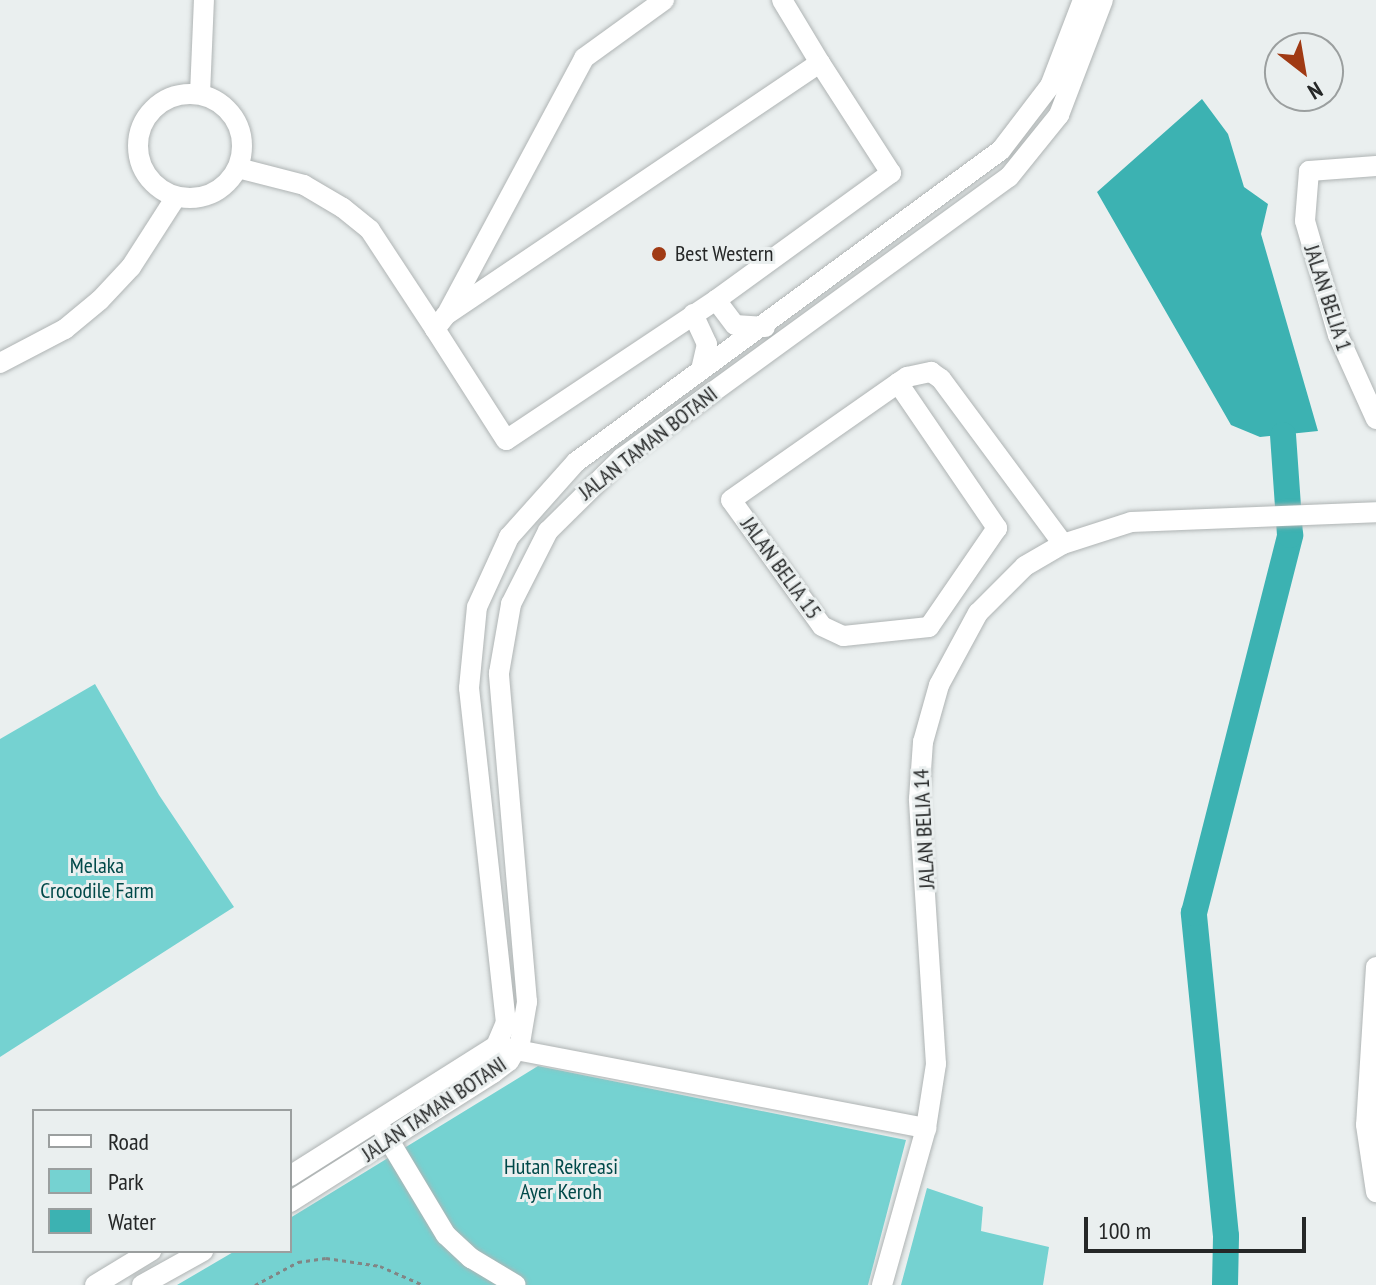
<!DOCTYPE html>
<html>
<head>
<meta charset="utf-8">
<style>
  body { margin:0 }
  #map { position:relative; width:1376px; height:1285px; overflow:hidden; background:#eaefef; font-family:"PT Sans Narrow",sans-serif }
  div>[style] { position:absolute }
  [style*='--x'] { left:calc(var(--x)*1px); top:calc(var(--y)*1px); width:calc(var(--w)*1px); rotate:calc(var(--a)*1deg) }
  .green>* { inset:0; background:#75d2d1 }
  .water>* { inset:0; background:#3cb2b2 }
  .river>* { height:26px; margin:-13px; padding:0 13px; transform-origin:13px; border-radius:13px; background:#3cb2b2 }
  .path>* { height:3px; margin-top:-1.5px; transform-origin:0; background:repeating-linear-gradient(90deg,#818585 0 4px,transparent 0 8px) }
  .roads { filter:drop-shadow(0 0 2px #afb4b4) drop-shadow(0 0 2px #afb4b4) }
  .minor>* { height:20px; margin:-10px; padding:0 10px; transform-origin:10px; border-radius:10px; background:#fff }
  .minor>.ring { margin:-10px; padding:0; box-sizing:content-box; background:none; border:20px solid #fff; border-radius:50% }
  .dots>* { width:22px; height:22px; translate:-50% -50%; box-sizing:border-box; border:4px solid #eaefef; border-radius:50% }
  span { translate:-50% -50%; white-space:nowrap; text-align:center; line-height:1.15; -webkit-text-stroke:6px #eaefef; paint-order:stroke }
  .poi-label { font-size:22px; color:#252727 }
  .left { translate:0 -50%; text-align:left }
  .street-label { font-size:22px; color:#252727 }
  .park-label { font-size:22px; color:#004949 }
  .legend { position:absolute; left:32px; top:1109px; width:260px; height:144px; box-sizing:border-box; background:#eaefef; border:2px solid #9b9f9f; margin:0; padding:10px 14px; list-style:none; font-size:24px; color:#252727 }
  .legend li { display:flex; align-items:center; gap:16px; height:40px }
  .legend b { width:40px; border:2px solid #9b9f9f }
  .north { position:absolute; left:1264px; top:32px; width:80px; height:80px; box-sizing:border-box; background:#eaefef; border:2px solid #9b9f9f; border-radius:50%; rotate:149deg; font-size:22px; font-weight:700; line-height:32px; text-align:center; color:#252727 }
  .north::after { content:''; display:block; margin:auto; width:28px; height:36px; background:#a03a14; clip-path:polygon(50% 0,100% 100%,50% 72%,0 100%) }
  .scale { position:absolute; left:1084px; top:1217px; width:222px; height:36px; box-sizing:border-box; border:4px solid #252727; border-top:0; padding-left:10px; font-size:24px; line-height:28px; white-space:nowrap; color:#252727; -webkit-text-stroke:6px #eaefef; paint-order:stroke }
</style>
</head>
<body>
<div id="map">
  <div class="green">
    <div style="clip-path:polygon(95px 684px,159px 795px,234px 907px,0 1057px,0 739px)"></div>
    <div style="clip-path:polygon(538px 1066px,906px 1140px,868px 1285px,177px 1285px,235px 1251px,290px 1251px,290px 1218px)"></div>
    <div style="clip-path:polygon(927px 1188px,983px 1207px,981px 1231px,1049px 1247px,1043px 1285px,901px 1285px)"></div>
  </div>
  <div class="water">
    <div style="clip-path:polygon(1202px 99px,1228px 134px,1244px 187px,1268px 204px,1261px 234px,1318px 431px,1260px 437px,1231px 425px,1097px 192px)"></div>
  </div>
  <div class="river">
    <div style="--x:1225;--y:1285;--w:49;--a:-88.8"></div>
    <div style="--x:1226;--y:1236;--w:325;--a:-95.7"></div>
    <div style="--x:1194;--y:913;--w:390;--a:-75.7"></div>
    <div style="--x:1290;--y:535;--w:100;--a:-94"></div>
  </div>
  <div class="path">
    <div style="--x:255;--y:1285;--w:49;--a:-28.1"></div>
    <div style="--x:298;--y:1262;--w:28;--a:-8"></div>
    <div style="--x:326;--y:1258;--w:55;--a:8.4"></div>
    <div style="--x:380;--y:1266;--w:47;--a:23.8"></div>
  </div>
  <div class="roads">
    <div class="minor">
      <div style="--x:782;--y:0;--w:74;--a:58.9"></div>
      <div style="--x:820;--y:63;--w:131;--a:57.2"></div>
      <div style="--x:891;--y:173;--w:216;--a:144"></div>
      <div style="--x:716;--y:300;--w:252;--a:146.3"></div>
      <div style="--x:506;--y:440;--w:132;--a:-122.6"></div>
      <div style="--x:435;--y:329;--w:18;--a:-52"></div>
      <div style="--x:446;--y:315;--w:451;--a:-34"></div>
      <div class="ring" style="left:138px;top:94px;width:84px;height:84px"></div>
      <div style="--x:200;--y:94;--w:94;--a:-87.6"></div>
      <div style="--x:1376;--y:166;--w:67;--a:175.7"></div>
      <div style="--x:1309;--y:171;--w:50;--a:94.6"></div>
      <div style="--x:1305;--y:221;--w:119;--a:73.9"></div>
      <div style="--x:1338;--y:335;--w:92;--a:65.7"></div>
      <div style="--x:238;--y:168;--w:68;--a:14.4"></div>
      <div style="--x:304;--y:185;--w:45;--a:30.5"></div>
      <div style="--x:343;--y:208;--w:35;--a:39"></div>
      <div style="--x:370;--y:230;--w:118;--a:56.7"></div>
      <div style="--x:716;--y:300;--w:31;--a:53"></div>
      <div style="--x:735;--y:325;--w:30;--a:4"></div>
      <div style="--x:448;--y:312;--w:288;--a:-61.8"></div>
      <div style="--x:584;--y:58;--w:99;--a:-35.9"></div>
      <div style="--x:693;--y:314;--w:33;--a:65"></div>
      <div style="--x:707;--y:344;--w:26;--a:103"></div>
      <div style="--x:0;--y:363;--w:73;--a:-27.6"></div>
      <div style="--x:65;--y:329;--w:45;--a:-39.6"></div>
      <div style="--x:100;--y:300;--w:45;--a:-46.8"></div>
      <div style="--x:131;--y:267;--w:83;--a:-57.3"></div>
      <div style="--x:898;--y:383;--w:176;--a:55.7"></div>
      <div style="--x:997;--y:528;--w:120;--a:124.5"></div>
      <div style="--x:929;--y:627;--w:86;--a:174"></div>
      <div style="--x:843;--y:636;--w:23;--a:-155"></div>
      <div style="--x:822;--y:626;--w:155;--a:-125.8"></div>
      <div style="--x:731;--y:500;--w:204;--a:-35"></div>
      <div style="--x:898;--y:383;--w:11;--a:-34"></div>
      <div style="--x:907;--y:377;--w:25;--a:-12"></div>
      <div style="--x:931;--y:372;--w:12;--a:35"></div>
      <div style="--x:941;--y:379;--w:205;--a:53.5"></div>
      <div style="--x:1376;--y:967;--w:158;--a:93.6"></div>
      <div style="--x:1366;--y:1125;--w:68;--a:81.5"></div>
      <div style="--x:506;--y:1048;--w:428;--a:10.8"></div>
      <div style="--x:384;--y:1132;--w:120;--a:59"></div>
      <div style="--x:446;--y:1235;--w:34;--a:43"></div>
      <div style="--x:471;--y:1258;--w:52;--a:31"></div>
      <div style="--x:290;--y:1176;--w:244;--a:-32.3"></div>
      <div style="--x:496;--y:1046;--w:25;--a:-67"></div>
      <div style="--x:506;--y:1023;--w:337;--a:-96.3"></div>
      <div style="--x:469;--y:688;--w:81;--a:-84.4"></div>
      <div style="--x:477;--y:607;--w:77;--a:-65.4"></div>
      <div style="--x:509;--y:537;--w:101;--a:-48.2"></div>
      <div style="--x:576;--y:462;--w:527;--a:-36.28"></div>
      <div style="--x:1001;--y:150;--w:81;--a:-52.6"></div>
      <div style="--x:1050;--y:86;--w:92;--a:-69"></div>
      <div style="--x:290;--y:1202;--w:241;--a:-32.4"></div>
      <div style="--x:493;--y:1073;--w:20;--a:-37"></div>
      <div style="--x:509;--y:1061;--w:21;--a:-59"></div>
      <div style="--x:520;--y:1043;--w:42;--a:-80.3"></div>
      <div style="--x:527;--y:1002;--w:330;--a:-94.9"></div>
      <div style="--x:499;--y:673;--w:70;--a:-80.1"></div>
      <div style="--x:511;--y:604;--w:82;--a:-63.1"></div>
      <div style="--x:548;--y:531;--w:104;--a:-44.6"></div>
      <div style="--x:622;--y:458;--w:478;--a:-36"></div>
      <div style="--x:1009;--y:177;--w:80;--a:-51.1"></div>
      <div style="--x:1059;--y:115;--w:123;--a:-69.1"></div>
      <div style="--x:95;--y:1285;--w:66;--a:-31.3"></div>
      <div style="--x:142;--y:1285;--w:70;--a:-29.1"></div>
      <div style="--x:882;--y:1285;--w:163;--a:-74.3"></div>
      <div style="--x:926;--y:1128;--w:65;--a:-81.1"></div>
      <div style="--x:936;--y:1064;--w:266;--a:-93.7"></div>
      <div style="--x:919;--y:799;--w:57;--a:-86"></div>
      <div style="--x:923;--y:742;--w:59;--a:-74.3"></div>
      <div style="--x:939;--y:685;--w:82;--a:-61.6"></div>
      <div style="--x:978;--y:613;--w:66;--a:-45"></div>
      <div style="--x:1025;--y:566;--w:44;--a:-30.1"></div>
      <div style="--x:1063;--y:544;--w:71;--a:-17.9"></div>
      <div style="--x:1131;--y:522;--w:245;--a:-2.3"></div>
    </div>
  </div>
  <div class="dots">
    <div style="left:659px;top:254px;background:#a03a14"></div>
  </div>
  <div class="poi-label">
    <span class="left" style="left:675px;top:254px">Best Western</span>
  </div>
  <div class="street-label">
    <span style="left:1328px;top:298px;rotate:72deg">JALAN BELIA 1</span>
    <span style="left:648px;top:443px;rotate:-38deg">JALAN TAMAN BOTANI</span>
    <span style="left:781px;top:568px;rotate:54deg">JALAN BELIA 15</span>
    <span style="left:924px;top:829px;rotate:-93deg">JALAN BELIA 14</span>
    <span style="left:434px;top:1109px;rotate:-34deg">JALAN TAMAN BOTANI</span>
  </div>
  <div class="park-label">
    <span style="left:97px;top:878px">Melaka<br>Crocodile Farm</span>
    <span style="left:561px;top:1179px">Hutan Rekreasi<br>Ayer Keroh</span>
  </div>
  <ul class="legend">
  <li><b style="height:10px;background:#fff"></b>Road</li>
  <li><b style="height:22px;background:#75d2d1"></b>Park</li>
  <li><b style="height:22px;background:#3cb2b2"></b>Water</li>
  </ul>
  <div class="north">N</div>
  <div class="scale">100 m</div>
</div>
</body>
</html>
